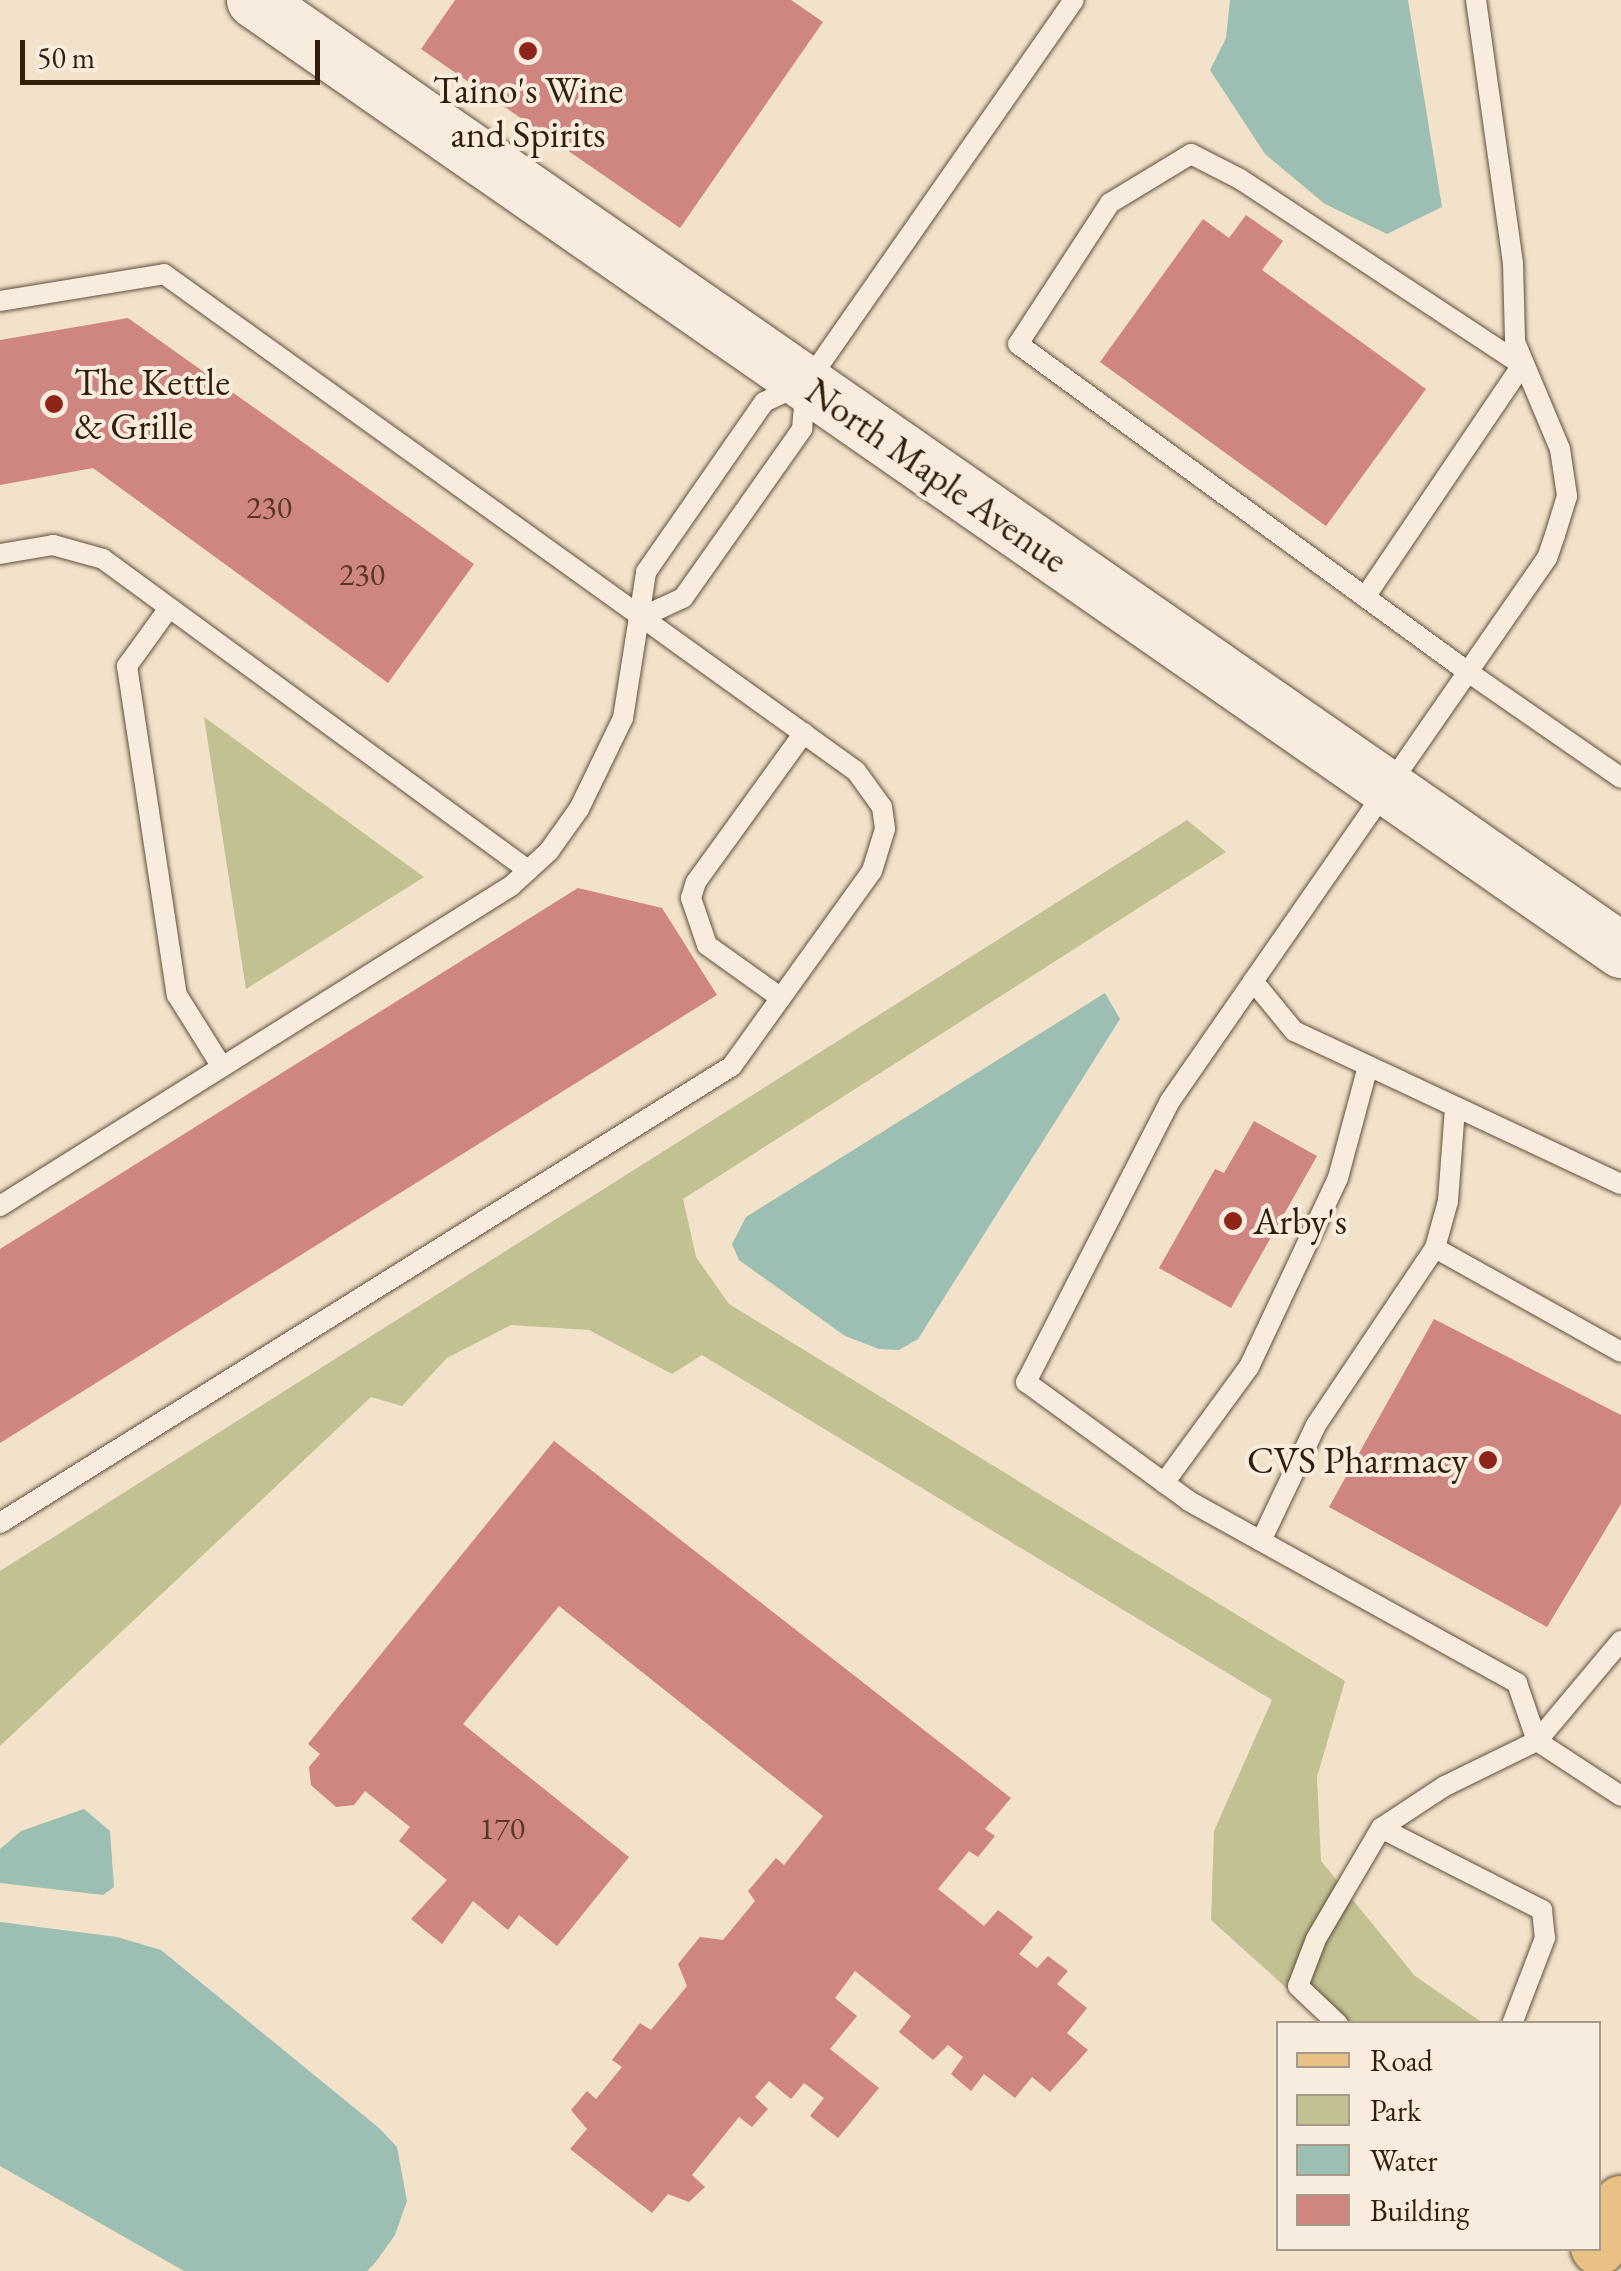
<!DOCTYPE html>
<html>
<head>
<meta charset="utf-8">
<style>
  body { margin:0 }
  #map { position:relative; width:1621px; height:2271px; overflow:hidden; background:#f2e2ca; font-family:"EB Garamond",serif }
  div>[style] { position:absolute }
  [style*='--x'] { left:calc(var(--x)*1px); top:calc(var(--y)*1px); width:calc(var(--w)*1px); rotate:calc(var(--a)*1deg) }
  .green>* { inset:0; background:#c1c192 }
  .water>* { inset:0; background:#9cbeb3 }
  .building>* { inset:0; background:#cf8580 }
  .roads { filter:drop-shadow(0 0 2px #614f3b) drop-shadow(0 0 2px #614f3b) }
  .service>* { height:20px; margin:-10px; padding:0 10px; transform-origin:10px; border-radius:10px; background:#f7ecdd }
  .secondary>* { height:55px; margin:-27.5px; padding:0 27.5px; transform-origin:27.5px; border-radius:27.5px; background:#f7ecdd }
  .primary>* { height:55px; margin:-27.5px; padding:0 27.5px; transform-origin:27.5px; border-radius:27.5px; background:#e9c185 }
  .dots>* { width:28px; height:28px; translate:-50% -50%; box-sizing:border-box; border:5px solid #f7ecdd; border-radius:50% }
  span { translate:-50% -50%; white-space:nowrap; text-align:center; line-height:1.15; -webkit-text-stroke:8px #f7ecdd; paint-order:stroke }
  .number-label { font-size:32px; color:#583828 }
  .number-label span { -webkit-text-stroke-width:0 }
  .poi-label { font-size:38px; color:#311e0b }
  .left { translate:0 -50%; text-align:left }
  .right { translate:-100% -50%; text-align:right }
  .street-label { font-size:38px; color:#311e0b }
  .legend { position:absolute; left:1276px; top:2021px; width:325px; height:230px; box-sizing:border-box; background:#f7ecdd; border:2px solid #a89a89; margin:0; padding:12px 18px; list-style:none; font-size:30px; color:#311e0b }
  .legend li { display:flex; align-items:center; gap:20px; height:50px }
  .legend b { width:50px; border:2px solid #a89a89 }
  .scale { position:absolute; left:20px; top:40px; width:300px; height:45px; box-sizing:border-box; border:5px solid #311e0b; border-top:0; padding-left:12px; font-size:30px; line-height:35px; white-space:nowrap; color:#311e0b; -webkit-text-stroke:8px #f7ecdd; paint-order:stroke }
</style>
</head>
<body>
<div id="map">
  <div class="green">
    <div style="clip-path:polygon(204px 717px,424px 877px,246px 989px)"></div>
    <div style="clip-path:polygon(1187px 820px,1226px 852px,683px 1199px,696px 1257px,729px 1304px,1345px 1681px,1317px 1777px,1321px 1861px,1415px 1976px,1483px 2023px,1325px 2023px,1211px 1920px,1214px 1831px,1272px 1700px,702px 1355px,672px 1374px,589px 1330px,511px 1325px,447px 1358px,402px 1406px,371px 1397px,0 1746px,0 1571px)"></div>
  </div>
  <div class="water">
    <div style="clip-path:polygon(1230px 0,1408px 0,1442px 207px,1387px 234px,1325px 204px,1265px 154px,1210px 70px,1226px 38px)"></div>
    <div style="clip-path:polygon(1105px 993px,1120px 1019px,918px 1339px,899px 1350px,879px 1349px,845px 1336px,739px 1260px,732px 1244px,746px 1217px)"></div>
    <div style="clip-path:polygon(84px 1809px,110px 1831px,114px 1887px,103px 1895px,0 1883px,0 1849px,21px 1831px)"></div>
    <div style="clip-path:polygon(0 1922px,117px 1937px,161px 1950px,379px 2128px,397px 2147px,407px 2201px,395px 2235px,375px 2263px,367px 2271px,184px 2271px,0 2166px)"></div>
  </div>
  <div class="building">
    <div style="clip-path:polygon(455px 0,791px 0,823px 22px,680px 228px,421px 49px)"></div>
    <div style="clip-path:polygon(1246px 215px,1283px 241px,1262px 270px,1426px 389px,1326px 526px,1100px 362px,1203px 219px,1229px 238px)"></div>
    <div style="clip-path:polygon(128px 318px,474px 564px,388px 683px,93px 468px,0 485px,0 340px)"></div>
    <div style="clip-path:polygon(578px 888px,662px 908px,717px 995px,0 1443px,0 1249px)"></div>
    <div style="clip-path:polygon(1254px 1121px,1317px 1156px,1231px 1308px,1159px 1268px,1215px 1169px,1224px 1173px)"></div>
    <div style="clip-path:polygon(1434px 1319px,1621px 1415px,1621px 1504px,1547px 1627px,1329px 1507px)"></div>
    <div style="clip-path:polygon(554px 1441px,1011px 1798px,985px 1829px,995px 1836px,978px 1857px,969px 1851px,938px 1889px,984px 1926px,998px 1910px,1033px 1937px,1019px 1954px,1037px 1968px,1048px 1956px,1068px 1971px,1057px 1984px,1087px 2008px,1067px 2033px,1088px 2050px,1050px 2092px,1032px 2077px,1015px 2098px,984px 2074px,971px 2091px,951px 2074px,963px 2057px,948px 2045px,933px 2060px,899px 2032px,911px 2016px,855px 1971px,835px 1998px,857px 2016px,830px 2049px,879px 2088px,838px 2138px,810px 2116px,824px 2098px,804px 2083px,791px 2099px,769px 2081px,755px 2097px,768px 2109px,752px 2127px,739px 2117px,692px 2175px,705px 2187px,689px 2202px,668px 2194px,652px 2213px,570px 2149px,587px 2129px,571px 2110px,587px 2091px,596px 2099px,622px 2067px,612px 2060px,640px 2023px,651px 2030px,687px 1986px,678px 1964px,700px 1937px,723px 1940px,755px 1901px,748px 1891px,776px 1858px,784px 1865px,823px 1816px,559px 1606px,463px 1724px,629px 1857px,557px 1946px,519px 1915px,508px 1930px,473px 1901px,442px 1944px,411px 1919px,447px 1880px,399px 1841px,410px 1827px,365px 1791px,354px 1805px,336px 1807px,311px 1785px,309px 1767px,320px 1754px,308px 1744px)"></div>
  </div>
  <div class="roads">
    <div class="service">
      <div style="--x:1476;--y:0;--w:266;--a:82"></div>
      <div style="--x:1513;--y:263;--w:79;--a:88.5"></div>
      <div style="--x:1515;--y:342;--w:116;--a:67.2"></div>
      <div style="--x:1560;--y:449;--w:48;--a:81.5"></div>
      <div style="--x:1567;--y:496;--w:41;--a:107.1"></div>
      <div style="--x:1555;--y:535;--w:24;--a:109"></div>
      <div style="--x:1547;--y:558;--w:661;--a:124.77"></div>
      <div style="--x:1170;--y:1101;--w:316;--a:117.1"></div>
      <div style="--x:1026;--y:1382;--w:202;--a:36.1"></div>
      <div style="--x:1189;--y:1501;--w:375;--a:29"></div>
      <div style="--x:1517;--y:1683;--w:61;--a:71"></div>
      <div style="--x:1537;--y:1741;--w:100;--a:33.2"></div>
      <div style="--x:0;--y:301;--w:166;--a:-9.3"></div>
      <div style="--x:164;--y:274;--w:852;--a:35.69"></div>
      <div style="--x:856;--y:771;--w:44;--a:54.2"></div>
      <div style="--x:882;--y:807;--w:22;--a:82"></div>
      <div style="--x:885;--y:829;--w:44;--a:107.2"></div>
      <div style="--x:872;--y:871;--w:240;--a:125.7"></div>
      <div style="--x:732;--y:1066;--w:863;--a:148.02"></div>
      <div style="--x:0;--y:554;--w:54;--a:-9.6"></div>
      <div style="--x:53;--y:545;--w:52;--a:15.6"></div>
      <div style="--x:103;--y:559;--w:527;--a:36.2"></div>
      <div style="--x:1365;--y:597;--w:280;--a:-55.9"></div>
      <div style="--x:1522;--y:365;--w:338;--a:-146.6"></div>
      <div style="--x:1240;--y:179;--w:55;--a:-153"></div>
      <div style="--x:1191;--y:154;--w:95;--a:148.8"></div>
      <div style="--x:1110;--y:203;--w:168;--a:123.1"></div>
      <div style="--x:1018;--y:344;--w:557;--a:36.09"></div>
      <div style="--x:1468;--y:672;--w:186;--a:34.7"></div>
      <div style="--x:169;--y:608;--w:72;--a:125.9"></div>
      <div style="--x:127;--y:666;--w:333;--a:81.4"></div>
      <div style="--x:177;--y:995;--w:85;--a:58"></div>
      <div style="--x:642;--y:617;--w:45;--a:-24.9"></div>
      <div style="--x:683;--y:598;--w:207;--a:-54.8"></div>
      <div style="--x:802;--y:429;--w:45;--a:-84.9"></div>
      <div style="--x:806;--y:384;--w:468;--a:-55.1"></div>
      <div style="--x:1253;--y:981;--w:65;--a:50.6"></div>
      <div style="--x:1294;--y:1031;--w:361;--a:25.1"></div>
      <div style="--x:781;--y:998;--w:91;--a:-144.4"></div>
      <div style="--x:707;--y:945;--w:50;--a:-108.8"></div>
      <div style="--x:691;--y:898;--w:17;--a:-73"></div>
      <div style="--x:696;--y:882;--w:184;--a:-54.1"></div>
      <div style="--x:0;--y:1206;--w:603;--a:-32.06"></div>
      <div style="--x:511;--y:886;--w:52;--a:-42.6"></div>
      <div style="--x:549;--y:851;--w:52;--a:-54.5"></div>
      <div style="--x:579;--y:809;--w:101;--a:-64.2"></div>
      <div style="--x:623;--y:718;--w:148;--a:-81"></div>
      <div style="--x:646;--y:572;--w:207;--a:-55.2"></div>
      <div style="--x:764;--y:402;--w:38;--a:-25"></div>
      <div style="--x:1435;--y:1248;--w:213;--a:29.2"></div>
      <div style="--x:1164;--y:1483;--w:144;--a:-53.8"></div>
      <div style="--x:1249;--y:1367;--w:209;--a:-64.8"></div>
      <div style="--x:1338;--y:1178;--w:116;--a:-75"></div>
      <div style="--x:1261;--y:1541;--w:128;--a:-64.6"></div>
      <div style="--x:1316;--y:1425;--w:213;--a:-56.1"></div>
      <div style="--x:1435;--y:1248;--w:49;--a:-74.5"></div>
      <div style="--x:1448;--y:1201;--w:94;--a:-85.7"></div>
      <div style="--x:1381;--y:1828;--w:181;--a:27"></div>
      <div style="--x:1542;--y:1910;--w:28;--a:84"></div>
      <div style="--x:1545;--y:1938;--w:92;--a:111"></div>
      <div style="--x:1338;--y:2024;--w:55;--a:-136.5"></div>
      <div style="--x:1298;--y:1986;--w:50;--a:-69"></div>
      <div style="--x:1316;--y:1939;--w:129;--a:-59.6"></div>
      <div style="--x:1381;--y:1828;--w:77;--a:-33.3"></div>
      <div style="--x:1445;--y:1786;--w:102;--a:-26.1"></div>
      <div style="--x:1537;--y:1741;--w:131;--a:-50"></div>
    </div>
    <div class="secondary">
      <div style="--x:254;--y:0;--w:1665;--a:34.8"></div>
    </div>
    <div class="primary">
      <div style="--x:1598;--y:2247;--w:50;--a:-62.4"></div>
    </div>
  </div>
  <div class="dots">
    <div style="left:528px;top:51px;background:#8f2418"></div>
    <div style="left:54px;top:404px;background:#8f2418"></div>
    <div style="left:1233px;top:1221px;background:#8f2418"></div>
    <div style="left:1488px;top:1460px;background:#8f2418"></div>
  </div>
  <div class="number-label">
    <span style="left:269px;top:507px">230</span>
    <span style="left:362px;top:574px">230</span>
    <span style="left:502px;top:1828px">170</span>
  </div>
  <div class="poi-label">
    <span style="left:528px;top:112px">Taino's Wine<br>and Spirits</span>
    <span class="left" style="left:74px;top:404px">The Kettle<br>&amp; Grille</span>
    <span class="left" style="left:1253px;top:1221px">Arby's</span>
    <span class="right" style="left:1468px;top:1460px">CVS Pharmacy</span>
  </div>
  <div class="street-label">
    <span style="left:937px;top:475px;rotate:35deg">North Maple Avenue</span>
  </div>
  <ul class="legend">
  <li><b style="height:12px;background:#e9c185"></b>Road</li>
  <li><b style="height:28px;background:#c1c192"></b>Park</li>
  <li><b style="height:28px;background:#9cbeb3"></b>Water</li>
  <li><b style="height:28px;background:#cf8580"></b>Building</li>
  </ul>
  <div class="scale">50 m</div>
</div>
</body>
</html>
